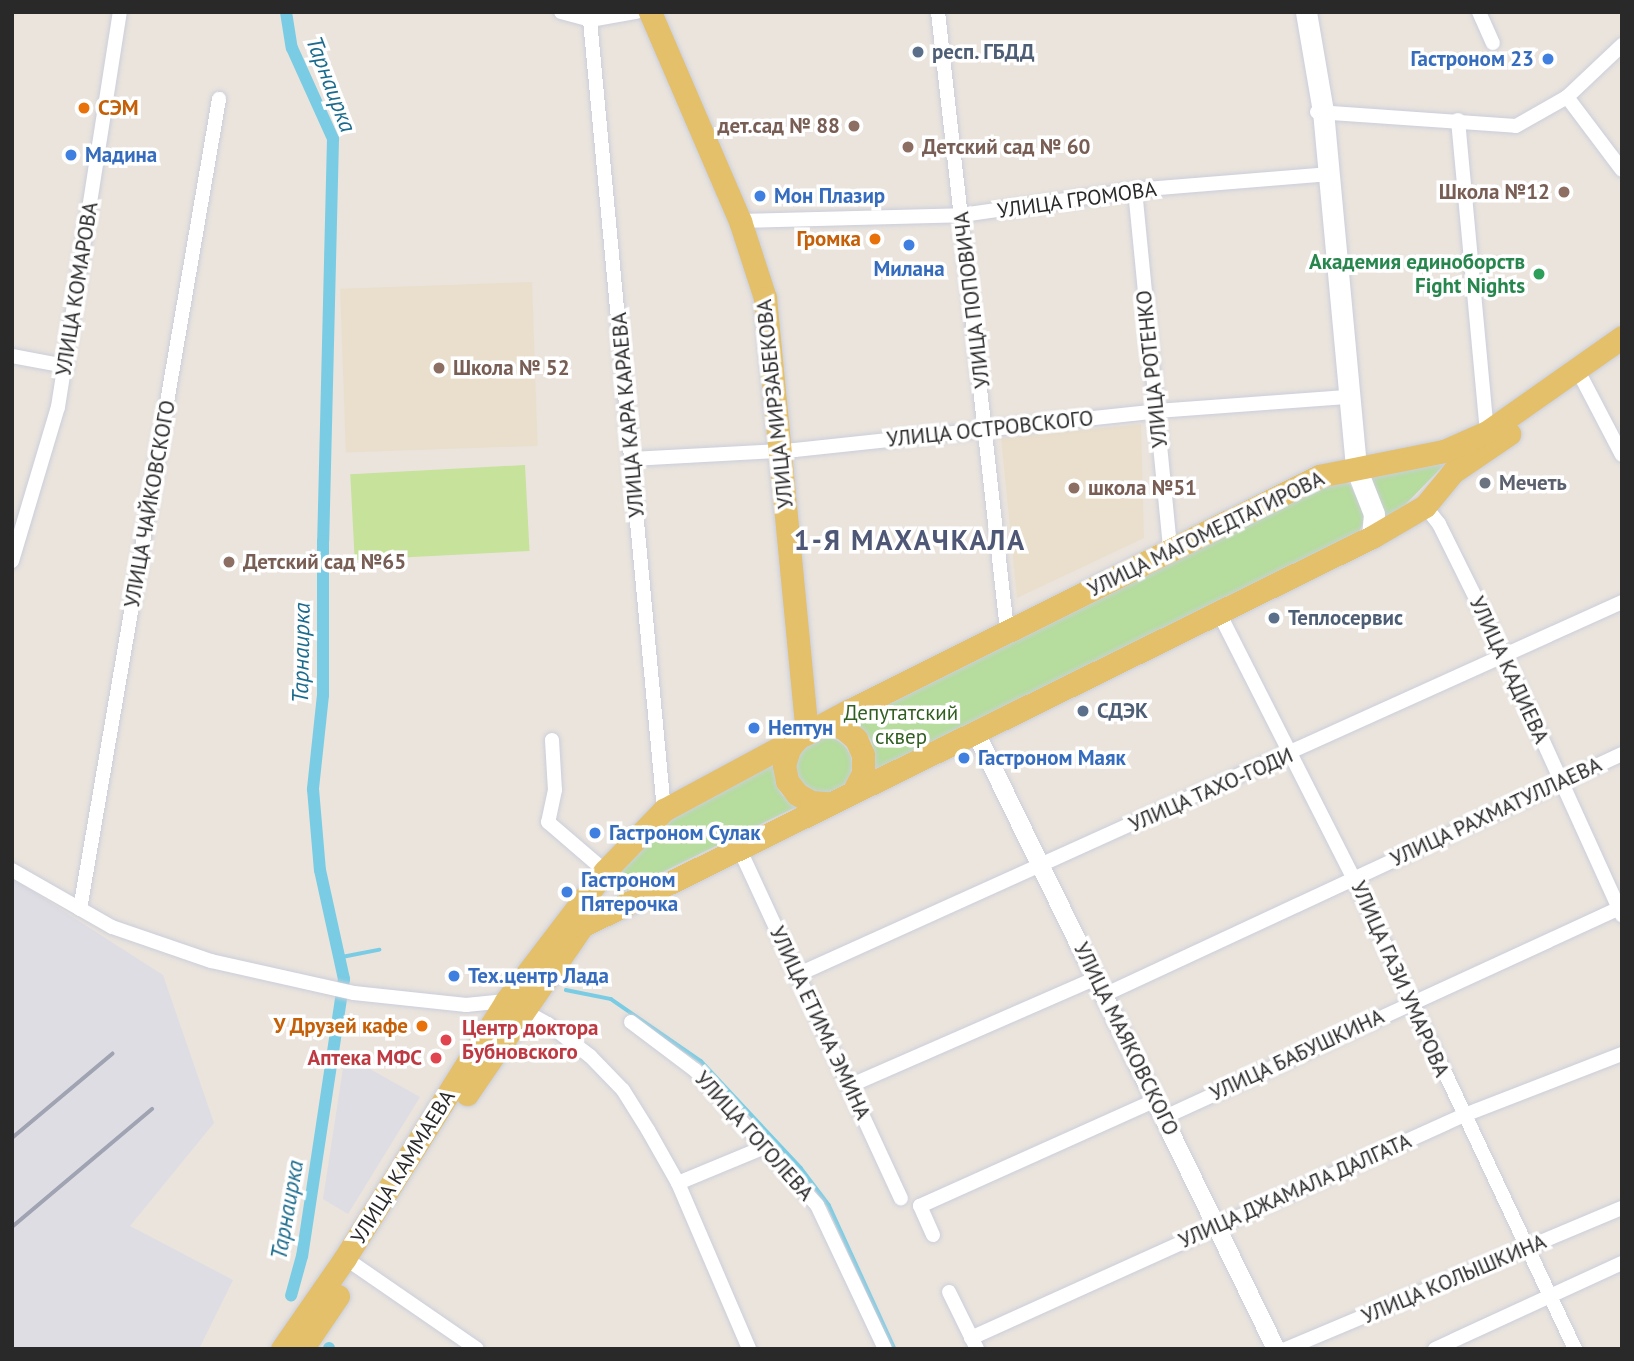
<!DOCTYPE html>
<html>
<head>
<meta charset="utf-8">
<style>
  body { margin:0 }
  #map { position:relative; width:1634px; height:1361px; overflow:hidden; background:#eae4dd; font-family:"PT Sans",sans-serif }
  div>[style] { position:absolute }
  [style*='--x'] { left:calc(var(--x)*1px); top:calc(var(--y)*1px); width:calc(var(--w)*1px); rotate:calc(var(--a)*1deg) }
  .industrial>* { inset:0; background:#dedde3 }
  .education>* { inset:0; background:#eadfcd; transform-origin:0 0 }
  .green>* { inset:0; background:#b6dc9e }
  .round { border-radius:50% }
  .pitch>* { inset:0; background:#c7e29b; transform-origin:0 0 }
  .stream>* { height:3.5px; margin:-1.75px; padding:0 1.75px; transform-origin:1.75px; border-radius:1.75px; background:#79cce3 }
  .canal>* { height:12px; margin:-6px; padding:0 6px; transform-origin:6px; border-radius:6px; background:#79cce3 }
  .roads { filter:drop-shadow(0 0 2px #cbceda) drop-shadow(0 0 2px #cbceda) }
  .minor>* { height:14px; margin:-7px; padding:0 7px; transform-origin:7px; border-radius:7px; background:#fff }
  .tertiary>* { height:18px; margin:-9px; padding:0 9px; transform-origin:9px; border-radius:9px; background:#fff }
  .secondary>* { height:21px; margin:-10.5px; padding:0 10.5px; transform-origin:10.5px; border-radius:10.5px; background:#fff }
  .primary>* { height:23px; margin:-11.5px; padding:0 11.5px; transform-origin:11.5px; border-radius:11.5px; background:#e3c069 }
  .rail>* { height:3.5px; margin:-1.75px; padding:0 1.75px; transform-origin:1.75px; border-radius:1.75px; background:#a0a3b2 }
  .dots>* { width:19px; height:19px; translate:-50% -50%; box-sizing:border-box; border:4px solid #fff; border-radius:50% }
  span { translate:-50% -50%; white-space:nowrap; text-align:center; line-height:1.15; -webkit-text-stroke:7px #fff; paint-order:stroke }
  .service-label { font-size:21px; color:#4e5e75; font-weight:700 }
  .left { translate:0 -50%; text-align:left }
  .shop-label { font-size:21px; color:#366cbe; font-weight:700 }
  .right { translate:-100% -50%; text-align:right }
  .food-label { font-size:21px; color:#c56008; font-weight:700 }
  .education-label { font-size:21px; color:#785e54; font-weight:700 }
  .street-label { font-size:21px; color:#292929 }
  .leisure-label { font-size:21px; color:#27864d; font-weight:700 }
  .worship-label { font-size:21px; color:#5b616d; font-weight:700 }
  .park-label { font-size:21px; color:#315f21 }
  .health-label { font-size:21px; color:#be3a42; font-weight:700 }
  .water-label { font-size:23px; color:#1a6b8d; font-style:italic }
  .district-label { font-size:28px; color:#4e5775; font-weight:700; letter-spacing:2px }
  .frame { position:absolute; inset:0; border:14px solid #292929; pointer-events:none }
</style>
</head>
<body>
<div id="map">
  <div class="industrial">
    <div style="clip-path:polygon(12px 878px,163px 975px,214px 1123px,130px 1226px,233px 1280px,199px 1349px,12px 1349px)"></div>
    <div style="clip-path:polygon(345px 1055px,420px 1097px,348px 1214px,323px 1199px)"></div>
  </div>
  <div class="education">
    <div style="left:532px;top:282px;width:164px;height:192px;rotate:88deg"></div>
    <div style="clip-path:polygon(1141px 424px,1144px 538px,1017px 598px,1001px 438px)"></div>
  </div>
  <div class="green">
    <div style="clip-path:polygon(1445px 464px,1397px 513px,1382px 519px,1367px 476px)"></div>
    <div style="clip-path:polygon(1334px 480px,1350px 484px,1366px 517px,1359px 532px,872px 772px,875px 756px,871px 740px,860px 727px,845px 720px)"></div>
    <div class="round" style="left:796px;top:737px;width:56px;height:56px"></div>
    <div style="clip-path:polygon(775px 758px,776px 784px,782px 795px,798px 806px,624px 891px,614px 881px,642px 838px,670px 814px)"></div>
  </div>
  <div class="pitch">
    <div style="left:525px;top:465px;width:86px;height:175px;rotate:87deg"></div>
  </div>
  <div class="stream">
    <div style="--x:342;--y:957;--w:38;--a:-11"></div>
    <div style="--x:566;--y:990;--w:46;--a:11.3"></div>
    <div style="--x:611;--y:999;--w:109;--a:34.6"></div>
    <div style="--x:701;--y:1061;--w:146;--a:46.9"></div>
    <div style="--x:801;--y:1168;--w:46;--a:52.9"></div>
    <div style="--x:829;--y:1205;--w:158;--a:65.4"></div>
  </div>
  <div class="canal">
    <div style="--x:286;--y:12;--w:36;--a:81"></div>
    <div style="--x:292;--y:48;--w:100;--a:65.7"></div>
    <div style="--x:333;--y:139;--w:402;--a:91.4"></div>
    <div style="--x:323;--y:541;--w:154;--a:90"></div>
    <div style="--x:323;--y:695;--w:95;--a:96.1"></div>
    <div style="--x:313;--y:789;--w:81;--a:85.1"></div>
    <div style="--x:320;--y:870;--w:112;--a:77.6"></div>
    <div style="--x:344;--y:979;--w:280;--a:98.6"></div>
    <div style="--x:302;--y:1256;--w:41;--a:105.4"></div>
    <div style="--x:329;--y:1348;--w:1;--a:90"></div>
  </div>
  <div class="roads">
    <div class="minor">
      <div style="--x:561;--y:12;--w:30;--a:15"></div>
      <div style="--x:590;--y:20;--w:47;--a:-9.9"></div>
      <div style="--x:938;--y:12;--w:622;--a:83.63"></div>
      <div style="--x:1479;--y:12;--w:34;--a:66"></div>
      <div style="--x:590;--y:20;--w:793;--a:84.65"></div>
      <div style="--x:1567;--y:97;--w:91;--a:53"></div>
      <div style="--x:1317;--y:112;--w:199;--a:4"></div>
      <div style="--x:1516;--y:126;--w:59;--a:-29.6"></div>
      <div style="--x:1567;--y:97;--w:76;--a:-43.4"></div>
      <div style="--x:1458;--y:120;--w:313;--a:84.7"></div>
      <div style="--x:1135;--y:190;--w:360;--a:84.4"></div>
      <div style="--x:740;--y:221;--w:222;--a:-1.5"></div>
      <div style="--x:962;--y:215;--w:175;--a:-8.2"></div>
      <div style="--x:1135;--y:190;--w:195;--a:-4.7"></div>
      <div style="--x:12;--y:356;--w:55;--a:10.5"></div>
      <div style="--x:1576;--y:367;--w:99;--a:62.4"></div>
      <div style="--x:631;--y:459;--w:164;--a:-3.1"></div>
      <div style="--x:795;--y:450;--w:364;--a:-6.1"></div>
      <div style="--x:1157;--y:411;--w:193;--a:-4.2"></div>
      <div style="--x:1425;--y:506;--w:23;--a:52"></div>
      <div style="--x:1439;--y:524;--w:146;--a:63.6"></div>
      <div style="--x:1504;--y:655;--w:286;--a:65.6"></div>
      <div style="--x:12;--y:561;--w:161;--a:-73.4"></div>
      <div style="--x:58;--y:407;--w:400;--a:-81.1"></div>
      <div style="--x:1219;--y:613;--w:296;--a:63.1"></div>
      <div style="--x:1353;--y:877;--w:522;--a:64.81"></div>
      <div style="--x:552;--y:740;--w:50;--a:86.6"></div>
      <div style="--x:555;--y:790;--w:33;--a:102"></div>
      <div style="--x:548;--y:822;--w:75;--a:40.7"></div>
      <div style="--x:739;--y:848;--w:386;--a:65.2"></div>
      <div style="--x:12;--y:870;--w:115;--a:29.7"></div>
      <div style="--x:112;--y:927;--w:105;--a:19"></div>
      <div style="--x:211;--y:961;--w:147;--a:12.6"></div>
      <div style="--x:354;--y:993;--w:113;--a:6.1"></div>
      <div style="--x:466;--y:1005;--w:40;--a:-5.7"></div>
      <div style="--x:506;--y:1001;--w:48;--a:28.7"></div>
      <div style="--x:548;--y:1024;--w:53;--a:37.3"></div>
      <div style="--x:590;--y:1056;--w:47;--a:45.9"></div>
      <div style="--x:623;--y:1090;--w:47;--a:58"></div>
      <div style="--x:648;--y:1130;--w:61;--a:60.5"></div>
      <div style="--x:678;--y:1183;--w:181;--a:66.8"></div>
      <div style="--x:80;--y:909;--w:822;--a:-80.26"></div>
      <div style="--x:799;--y:974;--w:903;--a:-24.32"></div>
      <div style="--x:1104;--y:995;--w:571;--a:-24.95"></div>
      <div style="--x:631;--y:1022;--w:80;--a:36.9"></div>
      <div style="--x:695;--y:1070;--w:182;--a:47.9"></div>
      <div style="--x:817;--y:1205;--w:159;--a:64.7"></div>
      <div style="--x:849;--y:1086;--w:270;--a:-23.6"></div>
      <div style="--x:1165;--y:1117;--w:503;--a:-24.68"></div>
      <div style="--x:678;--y:1183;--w:94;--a:-22.5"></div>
      <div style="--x:933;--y:1235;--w:32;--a:-114"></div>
      <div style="--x:920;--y:1206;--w:259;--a:-24.2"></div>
      <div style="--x:345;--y:1258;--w:160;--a:34.6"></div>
      <div style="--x:949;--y:1292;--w:64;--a:63.8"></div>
      <div style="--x:971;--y:1338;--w:539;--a:-24.33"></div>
      <div style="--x:1462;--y:1116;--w:172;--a:-21.2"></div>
      <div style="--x:1286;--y:1349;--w:364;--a:-22.8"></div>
      <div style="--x:1435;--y:1349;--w:206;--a:-24.7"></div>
    </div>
    <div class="tertiary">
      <div style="--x:975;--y:731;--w:687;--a:64.03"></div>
    </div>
    <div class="secondary">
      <div style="--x:1306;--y:12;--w:100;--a:80.3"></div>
      <div style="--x:1323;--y:111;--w:359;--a:84.7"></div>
      <div style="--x:1356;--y:468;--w:49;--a:68.6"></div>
      <div style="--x:1374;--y:514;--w:23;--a:95"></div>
    </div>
    <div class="primary">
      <div style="--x:650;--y:12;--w:228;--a:66.7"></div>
      <div style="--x:740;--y:221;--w:81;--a:72"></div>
      <div style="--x:765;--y:298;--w:437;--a:84.5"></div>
      <div style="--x:826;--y:723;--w:18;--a:16"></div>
      <div style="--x:843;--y:728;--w:17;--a:40"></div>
      <div style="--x:856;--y:739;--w:17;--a:66"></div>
      <div style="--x:863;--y:755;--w:18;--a:90"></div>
      <div style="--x:863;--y:773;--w:18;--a:117"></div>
      <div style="--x:799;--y:736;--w:16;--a:128"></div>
      <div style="--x:789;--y:749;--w:17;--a:107"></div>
      <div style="--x:784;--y:765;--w:16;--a:79"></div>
      <div style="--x:787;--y:781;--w:16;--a:52"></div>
      <div style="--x:797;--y:794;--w:16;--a:30"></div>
      <div style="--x:811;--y:802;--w:16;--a:4"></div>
      <div style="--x:467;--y:1094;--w:204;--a:-55.6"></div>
      <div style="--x:582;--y:926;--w:881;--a:-26.22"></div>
      <div style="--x:1372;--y:537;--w:61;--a:-30.3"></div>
      <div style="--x:1425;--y:506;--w:44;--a:-50.5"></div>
      <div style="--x:1453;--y:472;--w:68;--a:-34.2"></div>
      <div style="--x:282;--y:1349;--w:111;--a:-55.3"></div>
      <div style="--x:345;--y:1258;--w:303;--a:-57.9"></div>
      <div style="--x:506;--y:1001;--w:163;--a:-52.7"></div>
      <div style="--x:605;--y:871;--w:85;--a:-46"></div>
      <div style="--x:664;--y:810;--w:209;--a:-28.3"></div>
      <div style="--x:848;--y:711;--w:526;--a:-26.52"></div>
      <div style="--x:1319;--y:476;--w:127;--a:-11.3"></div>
      <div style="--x:1444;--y:451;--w:47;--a:-23.8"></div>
      <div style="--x:1487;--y:432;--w:165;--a:-35.1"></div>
      <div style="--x:302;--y:1349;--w:64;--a:-55.8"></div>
    </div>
  </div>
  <div class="rail">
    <div style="--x:12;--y:1138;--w:131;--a:-40"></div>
    <div style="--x:12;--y:1227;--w:183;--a:-40.1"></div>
  </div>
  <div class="dots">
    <div style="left:918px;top:52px;background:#5c6f8a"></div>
    <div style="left:1548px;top:59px;background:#3f7fe0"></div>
    <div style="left:84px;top:108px;background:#e8710a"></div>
    <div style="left:854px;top:126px;background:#8d6e63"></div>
    <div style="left:908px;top:147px;background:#8d6e63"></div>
    <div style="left:71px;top:155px;background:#3f7fe0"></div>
    <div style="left:1564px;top:192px;background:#8d6e63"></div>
    <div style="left:760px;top:196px;background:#3f7fe0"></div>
    <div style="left:875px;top:239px;background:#e8710a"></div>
    <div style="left:909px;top:245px;background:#3f7fe0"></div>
    <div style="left:1539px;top:274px;background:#2e9e5b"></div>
    <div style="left:439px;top:368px;background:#8d6e63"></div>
    <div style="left:1485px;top:483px;background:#6b7280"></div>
    <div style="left:1074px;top:488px;background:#8d6e63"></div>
    <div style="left:229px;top:562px;background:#8d6e63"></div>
    <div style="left:1274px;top:618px;background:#5c6f8a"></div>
    <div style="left:1083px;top:711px;background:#5c6f8a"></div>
    <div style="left:754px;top:728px;background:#3f7fe0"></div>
    <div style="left:964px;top:758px;background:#3f7fe0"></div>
    <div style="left:595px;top:833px;background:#3f7fe0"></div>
    <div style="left:567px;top:892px;background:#3f7fe0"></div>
    <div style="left:454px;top:976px;background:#3f7fe0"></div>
    <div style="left:422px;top:1026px;background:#e8710a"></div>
    <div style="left:446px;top:1040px;background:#e0444e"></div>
    <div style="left:436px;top:1058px;background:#e0444e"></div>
  </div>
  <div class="service-label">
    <span class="left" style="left:932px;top:52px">респ. ГБДД</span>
    <span class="left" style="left:1288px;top:618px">Теплосервис</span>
    <span class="left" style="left:1097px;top:711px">СДЭК</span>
  </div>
  <div class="shop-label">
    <span class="right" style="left:1534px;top:59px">Гастроном 23</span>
    <span class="left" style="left:85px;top:155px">Мадина</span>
    <span class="left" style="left:774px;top:196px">Мон Плазир</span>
    <span style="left:909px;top:269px">Милана</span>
    <span class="left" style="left:768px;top:728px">Нептун</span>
    <span class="left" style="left:978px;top:758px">Гастроном Маяк</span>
    <span class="left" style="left:609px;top:833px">Гастроном Сулак</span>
    <span class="left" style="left:581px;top:892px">Гастроном<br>Пятерочка</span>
    <span class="left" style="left:468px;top:976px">Тех.центр Лада</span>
  </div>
  <div class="food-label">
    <span class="left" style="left:98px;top:108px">СЭМ</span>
    <span class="right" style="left:861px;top:239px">Громка</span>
    <span class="right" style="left:408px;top:1026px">У Друзей кафе</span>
  </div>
  <div class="education-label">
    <span class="right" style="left:840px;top:126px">дет.сад № 88</span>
    <span class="left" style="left:922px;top:147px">Детский сад № 60</span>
    <span class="right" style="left:1550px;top:192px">Школа №12</span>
    <span class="left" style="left:453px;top:368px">Школа № 52</span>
    <span class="left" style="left:1088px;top:488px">школа №51</span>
    <span class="left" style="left:243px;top:562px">Детский сад №65</span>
  </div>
  <div class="street-label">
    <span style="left:1077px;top:200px;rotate:-8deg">УЛИЦА ГРОМОВА</span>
    <span style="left:77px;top:289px;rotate:-81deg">УЛИЦА КОМАРОВА</span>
    <span style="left:972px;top:300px;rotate:-97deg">УЛИЦА ПОПОВИЧА</span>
    <span style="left:1152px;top:369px;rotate:-96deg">УЛИЦА РОТЕНКО</span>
    <span style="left:775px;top:404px;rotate:-96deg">УЛИЦА МИРЗАБЕКОВА</span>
    <span style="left:628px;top:415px;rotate:-95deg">УЛИЦА КАРА КАРАЕВА</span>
    <span style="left:990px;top:429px;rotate:-6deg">УЛИЦА ОСТРОВСКОГО</span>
    <span style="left:150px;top:504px;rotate:-80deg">УЛИЦА ЧАЙКОВСКОГО</span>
    <span style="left:1206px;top:534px;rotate:-26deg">УЛИЦА МАГОМЕДТАГИРОВА</span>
    <span style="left:1509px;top:670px;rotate:65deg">УЛИЦА КАДИЕВА</span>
    <span style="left:1211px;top:790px;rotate:-24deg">УЛИЦА ТАХО-ГОДИ</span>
    <span style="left:1496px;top:812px;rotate:-25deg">УЛИЦА РАХМАТУЛЛАЕВА</span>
    <span style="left:1400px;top:979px;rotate:66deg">УЛИЦА ГАЗИ УМАРОВА</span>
    <span style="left:820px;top:1023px;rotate:65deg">УЛИЦА ЕТИМА ЭМИНА</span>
    <span style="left:1126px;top:1039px;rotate:64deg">УЛИЦА МАЯКОВСКОГО</span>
    <span style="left:1297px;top:1055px;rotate:-25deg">УЛИЦА БАБУШКИНА</span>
    <span style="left:754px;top:1136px;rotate:48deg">УЛИЦА ГОГОЛЕВА</span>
    <span style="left:403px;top:1167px;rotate:-58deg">УЛИЦА КАММАЕВА</span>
    <span style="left:1295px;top:1191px;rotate:-24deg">УЛИЦА ДЖАМАЛА ДАЛГАТА</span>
    <span style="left:1454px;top:1279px;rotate:-23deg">УЛИЦА КОЛЫШКИНА</span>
  </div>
  <div class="leisure-label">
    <span class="right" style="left:1525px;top:274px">Академия единоборств<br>Fight Nights</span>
  </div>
  <div class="worship-label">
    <span class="left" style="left:1499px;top:483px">Мечеть</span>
  </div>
  <div class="park-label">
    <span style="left:901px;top:725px">Депутатский<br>сквер</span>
  </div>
  <div class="health-label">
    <span class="left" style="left:462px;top:1040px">Центр доктора<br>Бубновского</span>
    <span class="right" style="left:422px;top:1058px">Аптека МФС</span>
  </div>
  <div class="water-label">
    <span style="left:331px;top:84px;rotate:69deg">Тарнаирка</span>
    <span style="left:301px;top:653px;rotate:-89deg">Тарнаирка</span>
    <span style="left:287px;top:1210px;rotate:-80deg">Тарнаирка</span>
  </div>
  <div class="district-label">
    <span style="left:910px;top:540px">1-Я МАХАЧКАЛА</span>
  </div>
  <div class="frame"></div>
</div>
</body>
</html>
